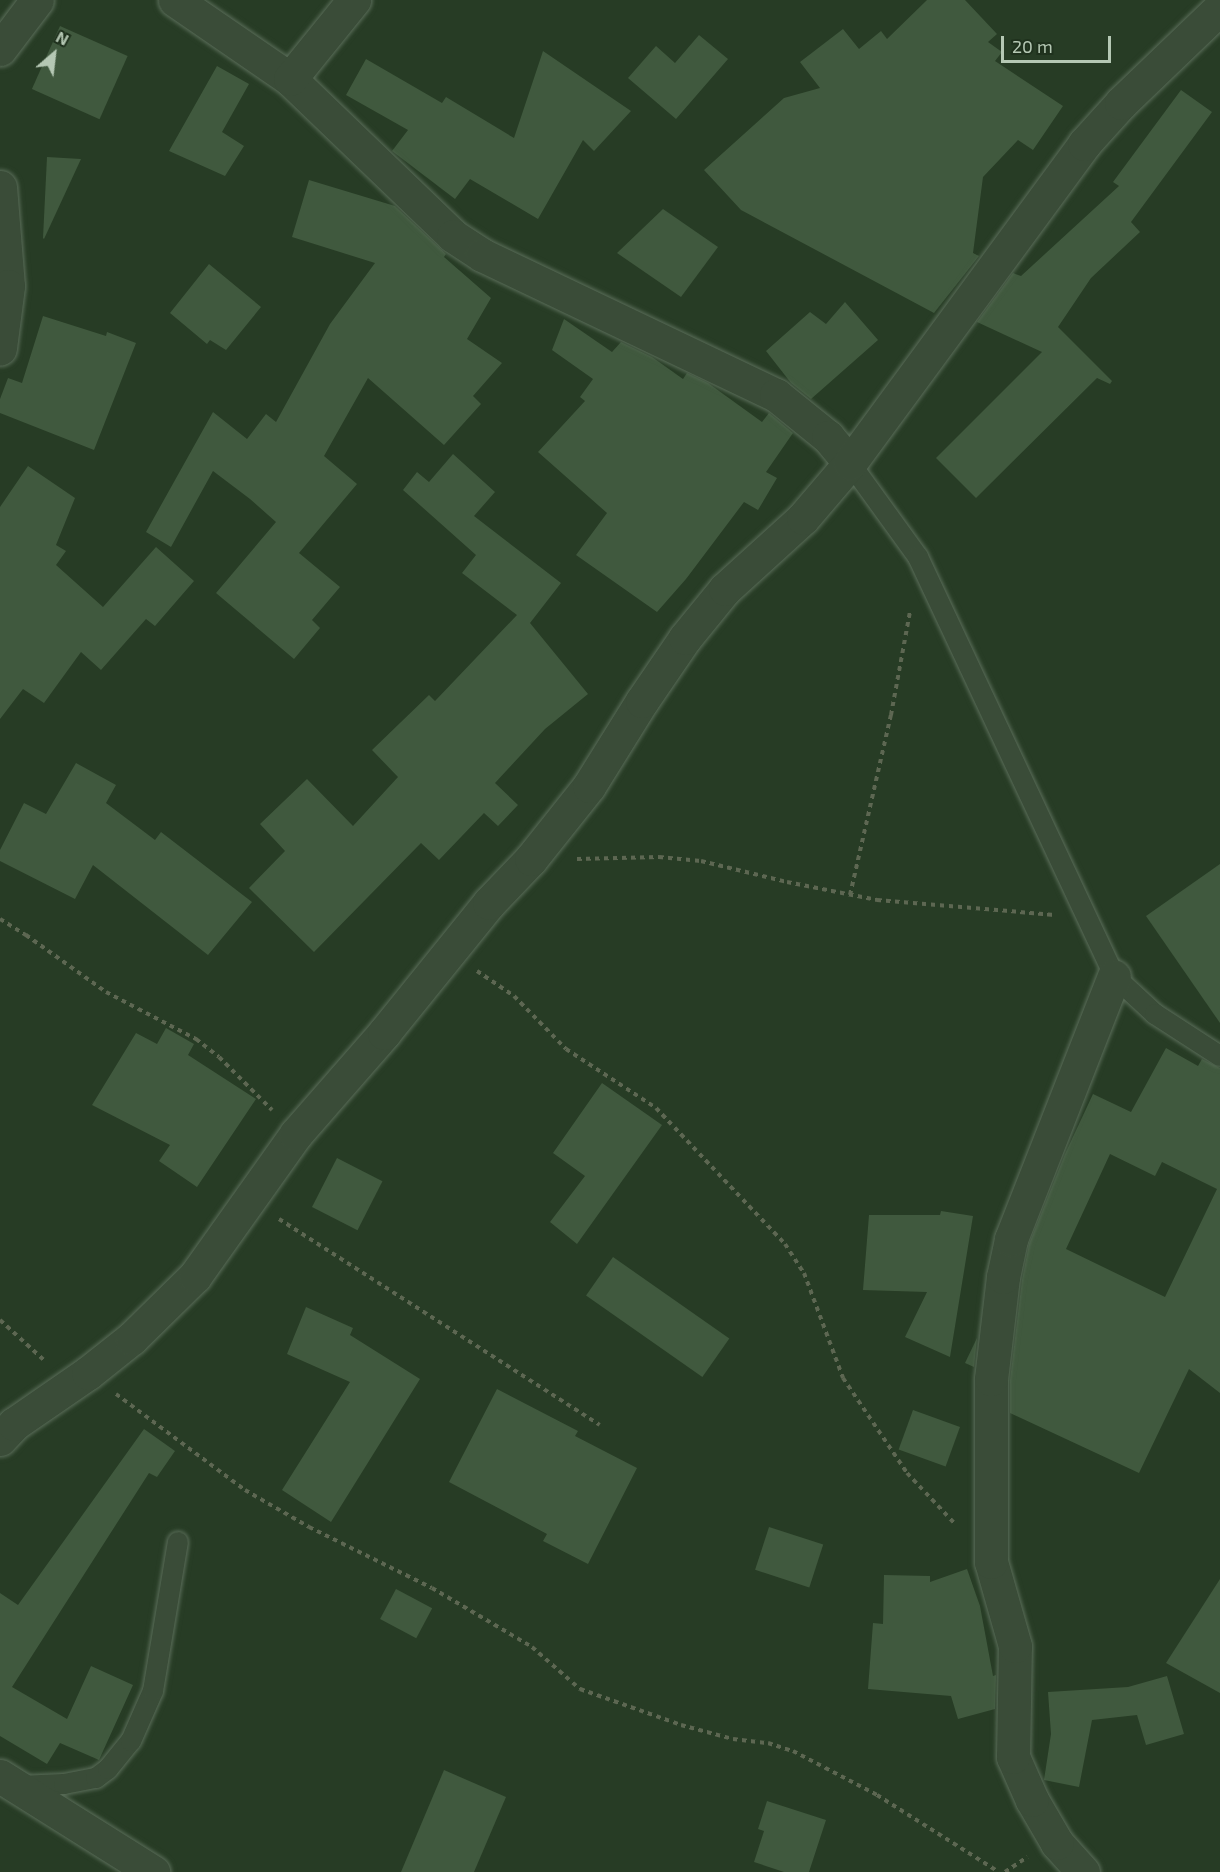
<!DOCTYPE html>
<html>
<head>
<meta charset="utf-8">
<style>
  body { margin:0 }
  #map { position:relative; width:1220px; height:1872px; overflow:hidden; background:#273c25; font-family:"Exo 2",sans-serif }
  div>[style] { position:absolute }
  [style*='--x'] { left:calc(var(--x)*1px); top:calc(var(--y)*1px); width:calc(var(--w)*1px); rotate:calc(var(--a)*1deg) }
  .building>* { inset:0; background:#40593e; transform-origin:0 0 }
  .path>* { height:4px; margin-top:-2px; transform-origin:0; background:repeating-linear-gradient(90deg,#5d6752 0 4.5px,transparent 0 9px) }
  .roads { filter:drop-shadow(0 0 2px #5a6d59) drop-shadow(0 0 2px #5a6d59) }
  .lane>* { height:20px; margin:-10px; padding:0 10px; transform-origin:10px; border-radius:10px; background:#3a4c38 }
  .street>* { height:33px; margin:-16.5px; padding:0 16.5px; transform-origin:16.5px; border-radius:16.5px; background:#3a4c38 }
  span { translate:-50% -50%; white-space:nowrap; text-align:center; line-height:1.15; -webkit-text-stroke:6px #1f311d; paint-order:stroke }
  .north { position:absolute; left:24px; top:24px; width:60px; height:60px; -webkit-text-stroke:4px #1f311d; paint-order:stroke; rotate:28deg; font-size:16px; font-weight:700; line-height:24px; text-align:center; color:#b5c8b4 }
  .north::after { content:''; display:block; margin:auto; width:21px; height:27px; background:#b5c8b4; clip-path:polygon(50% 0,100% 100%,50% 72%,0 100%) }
  .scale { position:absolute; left:1001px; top:36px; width:110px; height:27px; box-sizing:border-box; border:3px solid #b5c8b4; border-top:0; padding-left:8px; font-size:18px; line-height:21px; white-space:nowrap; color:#b5c8b4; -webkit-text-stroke:4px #1f311d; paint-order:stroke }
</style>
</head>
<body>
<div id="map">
  <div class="building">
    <div style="clip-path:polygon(927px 0,965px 0,997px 34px,988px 42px,1002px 52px,995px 61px,1063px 106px,1033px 150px,1018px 140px,983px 177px,973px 253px,979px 256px,934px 313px,741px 210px,704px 170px,784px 98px,820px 88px,800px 62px,843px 29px,859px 49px,881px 31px,887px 39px)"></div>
    <div style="left:60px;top:26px;width:74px;height:69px;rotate:24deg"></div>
    <div style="clip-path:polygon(699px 35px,728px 59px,676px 119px,628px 78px,656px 46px,675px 63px)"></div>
    <div style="clip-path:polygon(543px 51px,631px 111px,594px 151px,583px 140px,538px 219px,470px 179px,455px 199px,392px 151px,408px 130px,346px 95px,366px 59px,442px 103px,446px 97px,514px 138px)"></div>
    <div style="clip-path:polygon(217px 66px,249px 84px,222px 132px,244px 146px,225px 176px,169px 151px)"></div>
    <div style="clip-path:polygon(1181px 90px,1212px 112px,1131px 222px,1140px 232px,1091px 278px,1058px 327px,1112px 381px,1110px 384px,1097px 378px,976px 498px,936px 458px,1042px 352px,977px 322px,1013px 273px,1021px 276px,1119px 186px,1113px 182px)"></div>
    <div style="clip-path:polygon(47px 157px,81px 159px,44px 239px,43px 238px)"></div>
    <div style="clip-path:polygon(309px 180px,395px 206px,446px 254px,444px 257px,491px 298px,467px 339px,502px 363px,473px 396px,481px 404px,444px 445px,368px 378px,324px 456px,357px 484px,299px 553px,340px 587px,312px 620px,320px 628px,294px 659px,216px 593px,276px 522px,250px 499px,213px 471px,171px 547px,146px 532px,213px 412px,247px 439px,266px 414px,276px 422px,330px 324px,375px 263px,292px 237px)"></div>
    <div style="clip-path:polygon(663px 209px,718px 247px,681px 297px,617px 253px)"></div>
    <div style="clip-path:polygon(209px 264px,261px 307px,226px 350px,210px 340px,207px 344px,170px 313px)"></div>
    <div style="clip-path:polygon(845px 302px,878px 340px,811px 399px,791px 383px,766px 351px,810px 312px,826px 324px)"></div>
    <div style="clip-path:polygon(43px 316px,106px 336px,107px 332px,136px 343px,94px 450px,0 413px,0 399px,8px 378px,22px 383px)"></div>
    <div style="clip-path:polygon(564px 319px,612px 352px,621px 342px,652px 357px,683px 379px,687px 373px,708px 383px,762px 422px,769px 413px,793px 433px,766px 472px,777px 478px,758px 510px,744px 502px,686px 579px,657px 612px,576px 555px,607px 513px,538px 452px,585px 401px,580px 397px,593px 379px,552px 350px)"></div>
    <div style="clip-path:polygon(453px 454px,495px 492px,474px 516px,561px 583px,530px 623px,588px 694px,545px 729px,495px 783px,518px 805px,498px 826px,484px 813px,439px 860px,421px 843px,314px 952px,249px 888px,285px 851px,260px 824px,307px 779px,353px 826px,398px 777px,372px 750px,429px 695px,435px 701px,517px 615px,462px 573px,476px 555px,403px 490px,417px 472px,429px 482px)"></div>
    <div style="clip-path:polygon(28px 466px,75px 498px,56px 545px,66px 551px,56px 565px,103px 607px,156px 547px,194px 581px,155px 626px,146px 619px,101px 670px,81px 652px,44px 703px,23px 689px,0 719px,0 507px)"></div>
    <div style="clip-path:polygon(76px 763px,116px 785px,106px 803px,155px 840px,161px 832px,252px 902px,208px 955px,93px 865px,75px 899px,0 861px,0 850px,24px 803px,46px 814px)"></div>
    <div style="clip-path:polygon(1220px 864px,1220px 1023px,1146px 916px)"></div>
    <div style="clip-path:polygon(166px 1028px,194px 1044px,188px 1055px,256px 1099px,197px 1187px,159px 1161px,170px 1145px,92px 1105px,136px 1033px,157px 1044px)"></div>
    <div style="clip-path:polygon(evenodd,1166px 1048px,1198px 1066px,1202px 1059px,1220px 1068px,1220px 1393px,1189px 1369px,1139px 1473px,1010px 1413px,1010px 1380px,1022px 1280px,1029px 1244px,1065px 1154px,1093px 1094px,1131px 1112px,1166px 1048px,1110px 1154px,1155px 1176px,1162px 1162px,1217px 1189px,1165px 1297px,1066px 1249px,1110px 1154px)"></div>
    <div style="clip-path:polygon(602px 1083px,662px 1125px,577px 1244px,550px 1222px,585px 1176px,553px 1153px)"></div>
    <div style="left:337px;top:1158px;width:51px;height:55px;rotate:27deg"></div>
    <div style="clip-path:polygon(941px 1211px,973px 1216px,950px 1357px,905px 1337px,927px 1292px,863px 1290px,869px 1215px,940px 1215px)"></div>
    <div style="left:613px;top:1257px;width:142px;height:47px;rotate:35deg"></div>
    <div style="clip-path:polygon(306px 1307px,353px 1328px,350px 1335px,420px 1379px,331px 1522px,282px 1490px,350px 1382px,287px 1354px)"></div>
    <div style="clip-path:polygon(977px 1338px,974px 1367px,965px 1363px)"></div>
    <div style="clip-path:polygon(497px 1389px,578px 1431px,575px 1436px,637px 1468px,588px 1564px,543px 1541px,547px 1534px,449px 1482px)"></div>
    <div style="left:913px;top:1410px;width:50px;height:42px;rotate:20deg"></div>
    <div style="clip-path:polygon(144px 1429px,175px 1451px,157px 1477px,149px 1473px,12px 1687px,67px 1719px,91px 1666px,133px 1685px,99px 1760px,60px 1743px,47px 1764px,0 1736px,0 1593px,18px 1605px)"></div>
    <div style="left:769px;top:1527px;width:57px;height:45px;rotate:18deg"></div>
    <div style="clip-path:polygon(967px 1569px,980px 1606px,993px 1676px,996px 1675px,995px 1709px,958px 1719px,951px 1696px,868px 1689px,873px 1623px,883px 1624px,884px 1575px,930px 1576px,930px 1582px)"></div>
    <div style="clip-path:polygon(1220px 1579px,1220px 1693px,1166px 1663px)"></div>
    <div style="left:396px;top:1589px;width:41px;height:34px;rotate:28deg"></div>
    <div style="clip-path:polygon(1167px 1676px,1184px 1734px,1146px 1745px,1137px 1715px,1092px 1720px,1079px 1787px,1044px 1780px,1051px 1734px,1048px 1692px,1128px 1687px)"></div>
    <div style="clip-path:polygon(444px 1770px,506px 1797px,474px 1872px,401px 1872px)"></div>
    <div style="clip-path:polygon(767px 1801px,826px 1820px,809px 1872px,784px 1872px,754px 1862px,764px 1831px,758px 1829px)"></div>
  </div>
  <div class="path">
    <div style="--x:577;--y:859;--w:82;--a:-1.4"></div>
    <div style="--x:659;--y:857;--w:42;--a:5.4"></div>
    <div style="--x:701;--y:861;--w:89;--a:13.7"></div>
    <div style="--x:787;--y:882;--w:92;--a:11.3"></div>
    <div style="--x:877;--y:900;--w:178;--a:4.8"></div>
    <div style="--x:850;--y:895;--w:185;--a:-77.2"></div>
    <div style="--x:891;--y:715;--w:106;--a:-79.6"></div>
    <div style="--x:0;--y:919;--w:31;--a:32"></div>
    <div style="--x:26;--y:935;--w:98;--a:35.5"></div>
    <div style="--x:106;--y:992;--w:102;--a:27.6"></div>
    <div style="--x:196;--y:1039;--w:29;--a:38"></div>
    <div style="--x:219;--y:1057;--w:75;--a:45"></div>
    <div style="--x:477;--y:971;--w:45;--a:34"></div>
    <div style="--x:514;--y:996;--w:74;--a:45.5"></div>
    <div style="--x:566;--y:1049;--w:108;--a:33.2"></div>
    <div style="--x:656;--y:1108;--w:187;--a:46.5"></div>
    <div style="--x:785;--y:1244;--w:35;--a:57"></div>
    <div style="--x:804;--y:1273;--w:112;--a:69.6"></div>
    <div style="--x:843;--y:1378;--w:115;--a:56"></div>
    <div style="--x:907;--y:1473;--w:70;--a:46.7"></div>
    <div style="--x:279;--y:1219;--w:381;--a:32.7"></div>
    <div style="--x:0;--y:1320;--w:62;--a:42.4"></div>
    <div style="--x:116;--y:1394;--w:161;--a:36.7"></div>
    <div style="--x:245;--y:1490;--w:74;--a:30"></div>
    <div style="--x:309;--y:1527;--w:137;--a:26.4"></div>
    <div style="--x:432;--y:1588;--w:116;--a:30.5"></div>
    <div style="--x:532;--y:1647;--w:64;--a:41.2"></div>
    <div style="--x:580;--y:1689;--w:107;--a:19.6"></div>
    <div style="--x:681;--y:1725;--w:54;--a:15.1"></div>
    <div style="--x:733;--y:1739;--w:35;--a:7"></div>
    <div style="--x:768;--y:1743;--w:26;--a:18"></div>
    <div style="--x:793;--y:1751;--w:95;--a:27.6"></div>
    <div style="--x:877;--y:1795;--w:144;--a:32.3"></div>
    <div style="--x:1005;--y:1872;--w:27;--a:-34"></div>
  </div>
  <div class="roads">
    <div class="lane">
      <div style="--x:850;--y:463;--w:116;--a:54.1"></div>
      <div style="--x:918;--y:557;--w:463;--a:64.9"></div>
      <div style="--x:1114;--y:976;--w:56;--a:42.8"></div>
      <div style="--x:1155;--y:1014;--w:77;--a:32.9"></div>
      <div style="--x:20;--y:1786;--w:44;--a:-2.6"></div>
      <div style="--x:64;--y:1784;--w:33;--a:-11"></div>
      <div style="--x:96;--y:1778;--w:15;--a:-37"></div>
      <div style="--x:108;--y:1769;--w:36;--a:-51"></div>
      <div style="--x:131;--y:1741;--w:55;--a:-66.3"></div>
      <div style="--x:153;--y:1691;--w:151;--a:-80.5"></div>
    </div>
    <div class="street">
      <div style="--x:175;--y:0;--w:140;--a:34.5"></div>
      <div style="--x:290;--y:79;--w:226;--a:43.9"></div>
      <div style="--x:453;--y:236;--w:35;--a:33"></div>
      <div style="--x:482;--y:255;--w:326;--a:25.5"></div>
      <div style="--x:776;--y:395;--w:67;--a:38.9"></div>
      <div style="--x:828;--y:437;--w:34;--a:50"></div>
      <div style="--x:0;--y:49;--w:61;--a:-52.9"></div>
      <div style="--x:290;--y:79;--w:102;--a:-51"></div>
      <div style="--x:0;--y:187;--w:99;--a:85.4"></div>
      <div style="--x:8;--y:286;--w:63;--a:97.4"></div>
      <div style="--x:0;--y:1439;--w:21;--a:-47"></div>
      <div style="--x:14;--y:1424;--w:90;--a:-34.6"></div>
      <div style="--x:88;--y:1373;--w:56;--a:-38.5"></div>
      <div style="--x:132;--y:1338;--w:88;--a:-44.5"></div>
      <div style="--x:195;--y:1276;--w:174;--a:-54.6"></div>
      <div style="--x:296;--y:1134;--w:134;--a:-48.9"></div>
      <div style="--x:384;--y:1033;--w:167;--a:-51.1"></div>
      <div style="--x:489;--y:903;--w:61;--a:-46.3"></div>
      <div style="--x:531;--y:859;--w:93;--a:-51.5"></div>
      <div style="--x:589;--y:786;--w:100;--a:-58.1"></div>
      <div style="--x:642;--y:701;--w:76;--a:-55.7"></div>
      <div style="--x:685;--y:638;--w:63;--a:-50.8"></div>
      <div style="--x:725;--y:589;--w:105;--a:-42.3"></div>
      <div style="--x:803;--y:518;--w:72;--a:-49.5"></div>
      <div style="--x:850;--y:463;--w:396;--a:-53.7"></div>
      <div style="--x:1084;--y:144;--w:55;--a:-47.9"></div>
      <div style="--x:1121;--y:103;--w:137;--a:-43.8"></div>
      <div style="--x:0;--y:1776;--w:181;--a:32.1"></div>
      <div style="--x:1083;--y:1872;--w:39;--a:-132"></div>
      <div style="--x:1057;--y:1843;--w:50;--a:-120.2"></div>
      <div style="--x:1032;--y:1800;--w:47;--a:-113.8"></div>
      <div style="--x:1013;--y:1757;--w:111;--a:-89"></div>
      <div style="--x:1015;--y:1646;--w:87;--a:-105.9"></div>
      <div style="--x:991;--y:1562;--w:183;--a:-90"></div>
      <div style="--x:991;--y:1379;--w:103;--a:-83.3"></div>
      <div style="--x:1003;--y:1277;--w:39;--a:-78"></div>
      <div style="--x:1011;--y:1239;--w:282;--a:-68.6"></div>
    </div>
  </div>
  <div class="north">N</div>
  <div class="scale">20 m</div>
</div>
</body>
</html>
